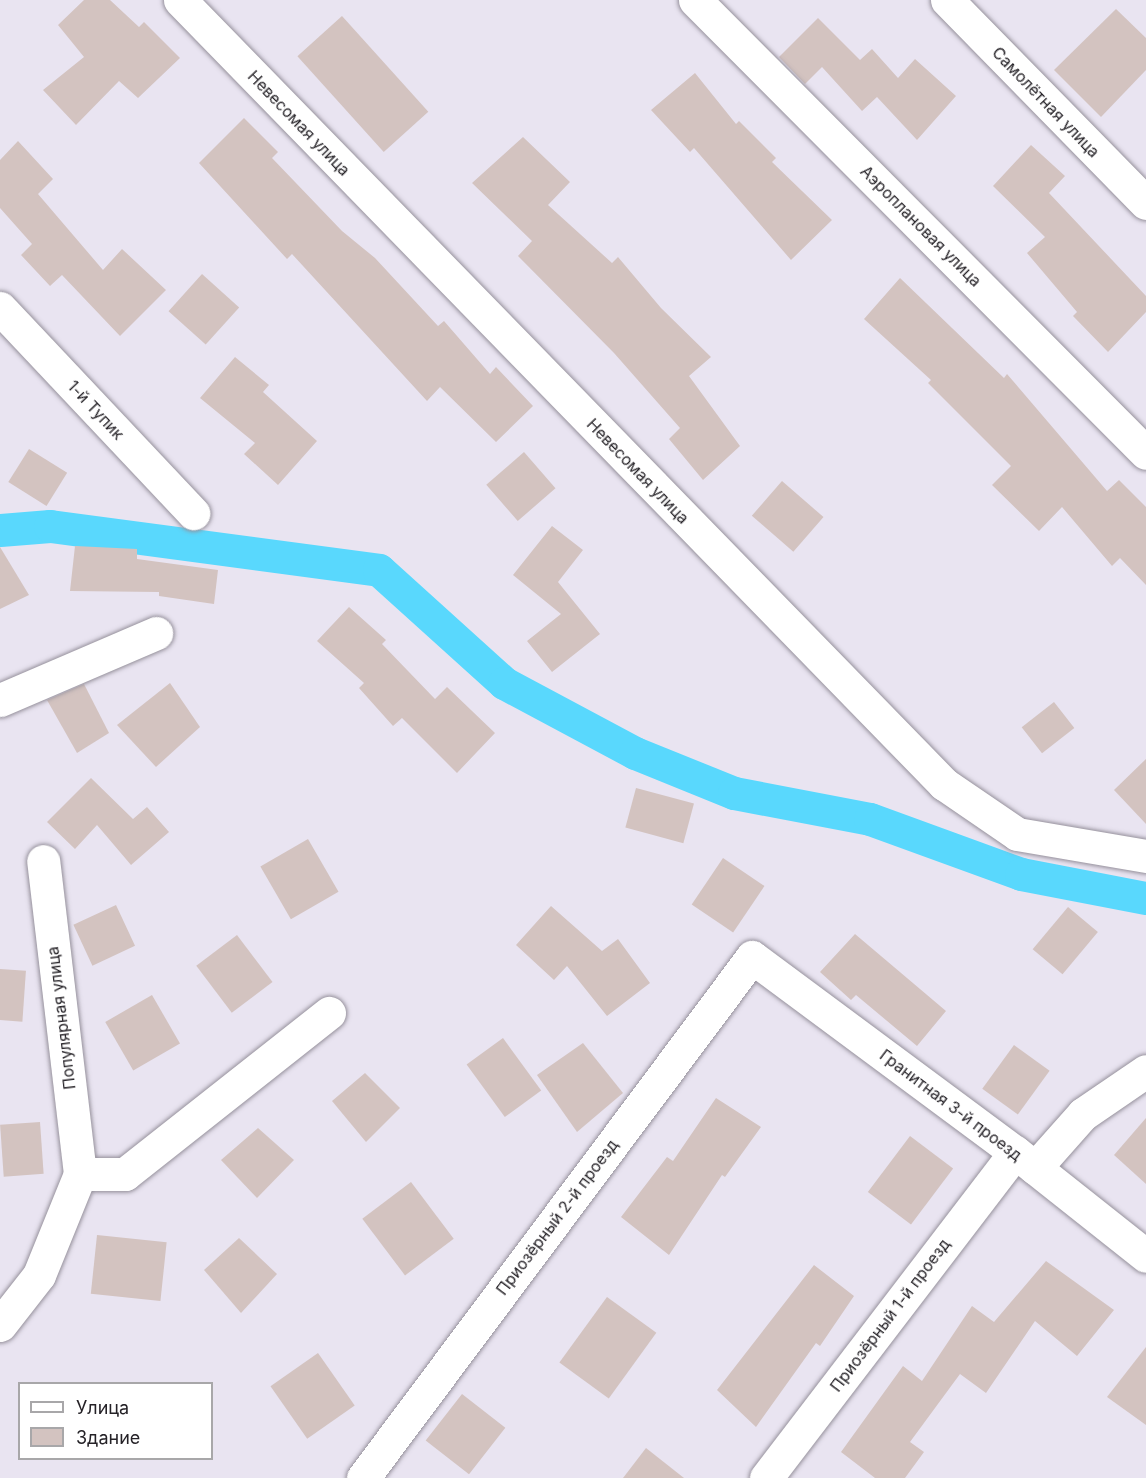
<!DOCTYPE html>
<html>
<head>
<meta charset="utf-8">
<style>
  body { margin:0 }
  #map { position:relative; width:1146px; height:1478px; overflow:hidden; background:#e9e4f1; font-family:Inter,sans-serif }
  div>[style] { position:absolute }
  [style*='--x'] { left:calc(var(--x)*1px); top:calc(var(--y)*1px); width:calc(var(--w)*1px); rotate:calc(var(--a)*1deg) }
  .canal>* { height:33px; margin:-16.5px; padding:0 16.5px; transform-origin:16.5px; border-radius:16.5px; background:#59d8fd }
  .building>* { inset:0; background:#d3c3c0; transform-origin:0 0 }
  .roads { filter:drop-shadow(0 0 2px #96919c) drop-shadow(0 0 2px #96919c) }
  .street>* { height:33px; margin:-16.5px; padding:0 16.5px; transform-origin:16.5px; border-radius:16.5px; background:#fff }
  span { translate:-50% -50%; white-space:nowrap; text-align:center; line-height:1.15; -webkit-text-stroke:4.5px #fff; paint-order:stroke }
  .street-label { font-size:16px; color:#252227 }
  .legend { position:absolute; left:18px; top:1382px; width:195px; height:78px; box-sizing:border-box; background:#fff; border:2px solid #a8a7a9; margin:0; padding:8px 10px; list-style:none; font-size:18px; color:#252227 }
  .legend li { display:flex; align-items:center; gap:12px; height:30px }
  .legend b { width:30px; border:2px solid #a8a7a9 }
</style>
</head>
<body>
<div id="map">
  <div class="canal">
    <div style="--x:0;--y:530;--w:50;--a:-4.6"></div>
    <div style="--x:50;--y:526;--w:332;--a:7.6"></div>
    <div style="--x:379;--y:570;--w:169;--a:42.1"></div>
    <div style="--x:504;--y:683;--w:149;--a:28.1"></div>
    <div style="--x:635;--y:753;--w:107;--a:22"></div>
    <div style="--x:734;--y:793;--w:138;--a:10.8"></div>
    <div style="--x:870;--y:819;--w:161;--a:20"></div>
    <div style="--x:1021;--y:874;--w:127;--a:10.9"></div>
  </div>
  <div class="building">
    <div style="clip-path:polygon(84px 0,110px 0,139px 27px,144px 22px,180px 58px,138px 98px,119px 81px,76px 125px,43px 90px,84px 57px,58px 25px)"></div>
    <div style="clip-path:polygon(1116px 9px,1146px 38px,1146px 70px,1101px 117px,1054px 70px)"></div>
    <div style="left:342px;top:16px;width:129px;height:60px;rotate:48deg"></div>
    <div style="clip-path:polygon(818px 18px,860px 60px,872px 49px,898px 78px,915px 59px,956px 96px,917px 140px,877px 97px,862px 111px,822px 67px,805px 84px,779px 57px)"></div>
    <div style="clip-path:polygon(695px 73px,736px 124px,739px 121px,776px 158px,772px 162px,832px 220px,791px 260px,694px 148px,690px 152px,651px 110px)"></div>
    <div style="clip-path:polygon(244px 118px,278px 152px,272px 158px,342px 231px,375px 258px,438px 326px,444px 321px,490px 374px,496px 367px,533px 406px,496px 442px,440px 387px,427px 401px,292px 254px,287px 259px,199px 163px)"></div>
    <div style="clip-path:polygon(523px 137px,570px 182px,548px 205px,612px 263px,618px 257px,661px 308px,711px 357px,689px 376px,740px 446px,703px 480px,669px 439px,680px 428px,614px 353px,518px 256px,532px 241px,472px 183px)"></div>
    <div style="clip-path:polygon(18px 141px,53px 179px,38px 194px,103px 270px,122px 249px,166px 290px,120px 336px,62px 275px,50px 286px,21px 255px,32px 244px,0 208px,0 160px)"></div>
    <div style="clip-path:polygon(1031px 145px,1065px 176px,1049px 193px,1146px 296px,1146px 312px,1108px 352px,1073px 316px,1077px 312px,1027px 253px,1045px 237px,993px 186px)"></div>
    <div style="left:202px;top:274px;width:50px;height:50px;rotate:42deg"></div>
    <div style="clip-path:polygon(900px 278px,1004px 378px,1007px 374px,1107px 491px,1119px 480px,1146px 507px,1146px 585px,1120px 558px,1112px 566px,1062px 507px,1039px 531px,992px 485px,1011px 466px,928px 383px,931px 380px,864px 319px)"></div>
    <div style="clip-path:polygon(235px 357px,269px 385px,263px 392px,317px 441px,278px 485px,244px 454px,255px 443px,200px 398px)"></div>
    <div style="left:29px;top:449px;width:45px;height:39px;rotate:32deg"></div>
    <div style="left:524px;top:452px;width:48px;height:50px;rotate:49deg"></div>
    <div style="left:782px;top:481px;width:55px;height:46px;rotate:41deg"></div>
    <div style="clip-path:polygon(552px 526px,583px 550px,558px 582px,600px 634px,552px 672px,527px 641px,561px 614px,513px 575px)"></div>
    <div style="clip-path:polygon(75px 546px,137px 549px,137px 559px,218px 570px,214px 604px,159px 596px,159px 592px,70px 591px)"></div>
    <div style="clip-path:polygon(0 547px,29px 595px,0 609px)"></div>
    <div style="clip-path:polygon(349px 607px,386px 640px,382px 644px,435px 699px,447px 687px,495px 733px,457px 773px,402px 718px,393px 726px,359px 688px,364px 683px,317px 641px)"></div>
    <div style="clip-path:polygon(170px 683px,200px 727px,156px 767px,117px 725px)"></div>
    <div style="clip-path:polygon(84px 684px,109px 733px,77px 753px,47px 700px)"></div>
    <div style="left:1054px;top:702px;width:33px;height:41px;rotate:52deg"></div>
    <div style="clip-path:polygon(1146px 759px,1146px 824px,1114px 790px)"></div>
    <div style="clip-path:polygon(91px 778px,133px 819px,147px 807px,169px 832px,131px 865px,97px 825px,75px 849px,47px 822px)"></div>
    <div style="left:636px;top:788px;width:60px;height:41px;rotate:15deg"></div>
    <div style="left:308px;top:839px;width:61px;height:55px;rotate:60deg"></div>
    <div style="left:723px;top:858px;width:50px;height:56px;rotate:34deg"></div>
    <div style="left:116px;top:905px;width:45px;height:47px;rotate:65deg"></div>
    <div style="clip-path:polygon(551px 906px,602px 951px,618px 939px,650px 983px,607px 1016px,567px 966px,554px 980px,516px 945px)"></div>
    <div style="left:1068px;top:907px;width:39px;height:55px;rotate:40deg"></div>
    <div style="clip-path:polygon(855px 934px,946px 1011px,917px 1046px,856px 995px,851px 1000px,820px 972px)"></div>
    <div style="left:237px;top:935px;width:59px;height:51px;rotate:53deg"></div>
    <div style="left:0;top:969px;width:26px;height:51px;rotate:4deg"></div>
    <div style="left:152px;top:995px;width:56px;height:54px;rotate:60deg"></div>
    <div style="left:503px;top:1038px;width:65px;height:45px;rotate:54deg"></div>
    <div style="clip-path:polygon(583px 1043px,623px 1093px,577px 1132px,537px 1075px)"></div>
    <div style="left:1014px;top:1045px;width:44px;height:54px;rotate:36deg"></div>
    <div style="clip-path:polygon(365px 1073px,400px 1108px,366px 1142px,332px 1101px)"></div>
    <div style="clip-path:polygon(716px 1098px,761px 1127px,725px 1177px,722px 1175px,669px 1255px,621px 1217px,667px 1157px,673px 1161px)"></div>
    <div style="clip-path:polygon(1146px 1118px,1146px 1184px,1114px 1155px)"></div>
    <div style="left:40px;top:1122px;width:52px;height:40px;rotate:86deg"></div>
    <div style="clip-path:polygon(258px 1128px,294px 1160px,257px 1198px,221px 1160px)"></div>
    <div style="left:910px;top:1136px;width:54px;height:70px;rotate:37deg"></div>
    <div style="left:411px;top:1182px;width:71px;height:61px;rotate:53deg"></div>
    <div style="left:97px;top:1235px;width:70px;height:59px;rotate:6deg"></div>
    <div style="clip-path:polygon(239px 1238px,277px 1274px,241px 1313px,204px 1270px)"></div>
    <div style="clip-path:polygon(1046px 1261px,1114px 1310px,1077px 1356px,1035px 1321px,986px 1393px,960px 1374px,910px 1442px,924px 1452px,905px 1478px,875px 1478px,841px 1452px,903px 1366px,922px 1381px,972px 1306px,994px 1322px)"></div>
    <div style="clip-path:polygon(814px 1265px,854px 1296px,820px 1346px,816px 1343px,756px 1427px,717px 1390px)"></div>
    <div style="left:607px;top:1297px;width:61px;height:81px;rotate:36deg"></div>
    <div style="clip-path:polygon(1146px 1347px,1146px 1425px,1107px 1397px)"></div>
    <div style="left:318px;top:1353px;width:64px;height:58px;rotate:55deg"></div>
    <div style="left:462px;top:1394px;width:55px;height:59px;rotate:38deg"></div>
    <div style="clip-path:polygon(646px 1448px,684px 1478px,623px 1478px)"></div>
  </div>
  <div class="roads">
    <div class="street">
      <div style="--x:180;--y:0;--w:1095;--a:45.74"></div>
      <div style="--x:944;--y:784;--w:88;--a:34.4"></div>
      <div style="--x:1017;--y:834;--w:131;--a:9.7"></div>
      <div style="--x:695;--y:0;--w:639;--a:45.13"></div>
      <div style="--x:947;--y:0;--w:284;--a:45.6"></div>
      <div style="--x:0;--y:308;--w:282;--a:46.7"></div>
      <div style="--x:0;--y:700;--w:170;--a:-23.2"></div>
      <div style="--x:1035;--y:1168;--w:72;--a:-48.4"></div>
      <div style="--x:1083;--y:1114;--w:76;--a:-34.3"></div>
      <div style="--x:80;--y:1174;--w:45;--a:0"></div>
      <div style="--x:125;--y:1174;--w:260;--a:-38.3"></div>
      <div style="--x:0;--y:1325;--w:63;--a:-52"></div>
      <div style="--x:39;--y:1275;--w:109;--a:-67.9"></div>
      <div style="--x:80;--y:1174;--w:315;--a:-96.7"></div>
      <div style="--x:363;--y:1478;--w:650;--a:-53.25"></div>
      <div style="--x:752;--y:957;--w:327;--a:36.6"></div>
      <div style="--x:1015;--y:1152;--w:167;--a:38.4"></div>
      <div style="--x:766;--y:1478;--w:410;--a:-52.6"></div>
    </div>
  </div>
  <div class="street-label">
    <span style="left:1046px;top:102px;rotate:46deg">Самолётная улица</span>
    <span style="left:299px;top:123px;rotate:46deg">Невесомая улица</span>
    <span style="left:921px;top:226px;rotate:45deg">Аэроплановая улица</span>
    <span style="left:96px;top:410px;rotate:47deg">1-й Тупик</span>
    <span style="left:638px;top:471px;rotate:46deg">Невесомая улица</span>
    <span style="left:61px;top:1018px;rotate:-97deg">Популярная улица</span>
    <span style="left:951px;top:1105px;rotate:37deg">Гранитная 3-й проезд</span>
    <span style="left:557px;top:1217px;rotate:-53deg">Приозёрный 2-й проезд</span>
    <span style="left:890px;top:1315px;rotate:-53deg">Приозёрный 1-й проезд</span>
  </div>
  <ul class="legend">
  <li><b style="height:8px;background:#fff"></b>Улица</li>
  <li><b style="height:16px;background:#d3c3c0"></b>Здание</li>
  </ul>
</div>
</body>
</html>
